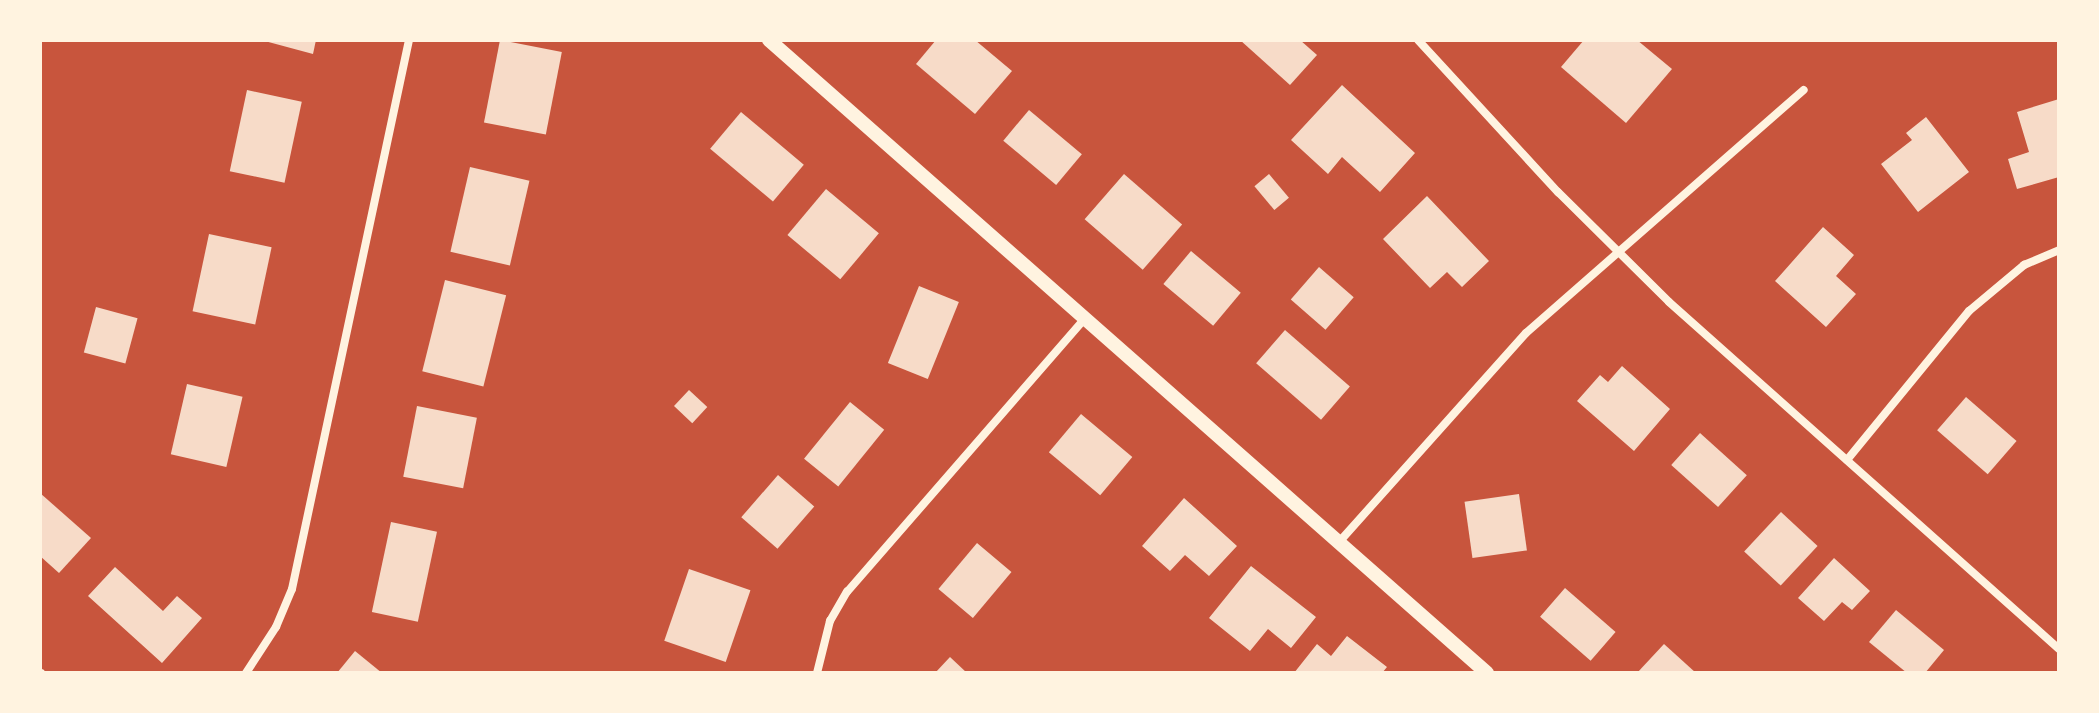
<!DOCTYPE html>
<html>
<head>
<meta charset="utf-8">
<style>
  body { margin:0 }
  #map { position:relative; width:2099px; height:713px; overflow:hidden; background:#c8553d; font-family:"Nunito Sans",sans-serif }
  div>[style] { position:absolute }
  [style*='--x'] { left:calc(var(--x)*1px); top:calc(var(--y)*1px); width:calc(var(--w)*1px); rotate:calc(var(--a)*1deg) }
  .building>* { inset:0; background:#f7dbc8; transform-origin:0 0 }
  .minor>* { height:8px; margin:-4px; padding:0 4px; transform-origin:4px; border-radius:4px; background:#fff3e0 }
  .tertiary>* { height:14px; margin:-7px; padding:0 7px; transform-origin:7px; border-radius:7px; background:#fff3e0 }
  span { translate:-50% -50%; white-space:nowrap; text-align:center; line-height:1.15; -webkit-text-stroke:6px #fff3e0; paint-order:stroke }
  .frame { position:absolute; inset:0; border:42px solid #fff3e0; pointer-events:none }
</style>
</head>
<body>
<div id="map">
  <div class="building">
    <div style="clip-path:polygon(261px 40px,316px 40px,313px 54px)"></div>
    <div style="left:500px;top:40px;width:63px;height:84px;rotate:11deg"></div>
    <div style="clip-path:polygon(936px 40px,975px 40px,1012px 71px,975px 114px,916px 64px)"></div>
    <div style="clip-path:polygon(1240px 40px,1300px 40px,1317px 55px,1290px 85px)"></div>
    <div style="clip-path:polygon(1584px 40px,1637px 40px,1672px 69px,1626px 123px,1561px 67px)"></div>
    <div style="clip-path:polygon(1342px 85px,1415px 153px,1380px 192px,1342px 157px,1328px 174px,1291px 140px)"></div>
    <div style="left:247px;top:90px;width:56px;height:83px;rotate:12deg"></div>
    <div style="clip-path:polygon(2059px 99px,2059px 177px,2017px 189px,2008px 159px,2029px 152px,2017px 112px)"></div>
    <div style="left:1029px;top:110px;width:69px;height:40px;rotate:40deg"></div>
    <div style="left:741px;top:112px;width:82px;height:48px;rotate:40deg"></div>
    <div style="clip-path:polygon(1926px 117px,1969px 172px,1918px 212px,1881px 164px,1912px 140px,1906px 133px)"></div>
    <div style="left:470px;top:167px;width:61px;height:87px;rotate:13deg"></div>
    <div style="left:1124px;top:174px;width:77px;height:60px;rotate:41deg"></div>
    <div style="left:1269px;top:174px;width:31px;height:19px;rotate:50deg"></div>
    <div style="left:826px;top:189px;width:69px;height:60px;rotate:40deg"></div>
    <div style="clip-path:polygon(1427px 196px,1489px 261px,1462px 287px,1447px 272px,1430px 288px,1383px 239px)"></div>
    <div style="clip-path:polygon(1823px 227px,1854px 255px,1836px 276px,1856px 294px,1826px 327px,1775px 281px)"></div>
    <div style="left:209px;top:234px;width:64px;height:79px;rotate:12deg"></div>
    <div style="left:1191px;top:251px;width:65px;height:43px;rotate:40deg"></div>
    <div style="left:1319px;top:267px;width:46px;height:43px;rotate:41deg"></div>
    <div style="left:445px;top:280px;width:63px;height:94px;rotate:14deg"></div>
    <div style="left:919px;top:286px;width:43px;height:83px;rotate:22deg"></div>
    <div style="left:96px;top:307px;width:43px;height:47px;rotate:15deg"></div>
    <div style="left:1285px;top:330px;width:86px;height:44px;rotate:41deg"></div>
    <div style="clip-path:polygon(1622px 366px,1670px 409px,1634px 451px,1577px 401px,1600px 375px,1608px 382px)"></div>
    <div style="left:187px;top:384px;width:57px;height:72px;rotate:13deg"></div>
    <div style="left:689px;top:390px;width:25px;height:22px;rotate:43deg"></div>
    <div style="left:1966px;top:397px;width:67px;height:44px;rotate:41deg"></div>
    <div style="left:850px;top:402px;width:44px;height:73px;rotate:39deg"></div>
    <div style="left:417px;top:406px;width:61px;height:72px;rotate:11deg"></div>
    <div style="left:1081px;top:414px;width:67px;height:50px;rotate:40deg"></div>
    <div style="left:1700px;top:433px;width:63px;height:43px;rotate:42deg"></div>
    <div style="left:778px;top:475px;width:48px;height:56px;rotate:41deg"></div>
    <div style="clip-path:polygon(40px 493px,91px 538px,59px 573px,40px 556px)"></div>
    <div style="left:1519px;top:494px;width:57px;height:55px;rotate:82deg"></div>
    <div style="clip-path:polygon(1184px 498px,1237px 546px,1209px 576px,1185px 555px,1170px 571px,1142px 546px)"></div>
    <div style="left:1781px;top:512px;width:50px;height:54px;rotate:43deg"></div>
    <div style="left:391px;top:522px;width:47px;height:92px;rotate:12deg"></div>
    <div style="left:977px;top:543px;width:45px;height:60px;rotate:40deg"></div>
    <div style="clip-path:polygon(1834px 558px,1870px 591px,1852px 610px,1842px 602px,1824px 621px,1798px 598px)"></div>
    <div style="clip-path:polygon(1251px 566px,1316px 617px,1291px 648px,1268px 629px,1250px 651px,1209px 618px)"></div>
    <div style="clip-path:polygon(115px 567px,163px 611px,177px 596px,202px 618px,162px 663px,88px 596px)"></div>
    <div style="left:689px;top:569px;width:65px;height:76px;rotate:19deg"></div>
    <div style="left:1565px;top:588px;width:67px;height:38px;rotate:41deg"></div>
    <div style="clip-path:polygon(1896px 610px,1944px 650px,1925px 673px,1907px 673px,1869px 642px)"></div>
    <div style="clip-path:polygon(1347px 636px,1387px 667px,1382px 673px,1294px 673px,1317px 644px,1331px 656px)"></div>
    <div style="clip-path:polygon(1664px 644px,1696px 673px,1637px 673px)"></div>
    <div style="clip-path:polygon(355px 651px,382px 673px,337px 673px)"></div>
    <div style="clip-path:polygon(950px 657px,967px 673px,935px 673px)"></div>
  </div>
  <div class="minor">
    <div style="--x:1418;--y:40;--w:207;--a:47.4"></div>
    <div style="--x:1558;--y:192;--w:156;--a:44.7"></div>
    <div style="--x:1669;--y:302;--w:522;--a:41.66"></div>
    <div style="--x:1847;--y:460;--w:193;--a:-50.7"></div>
    <div style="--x:1969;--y:311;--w:72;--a:-39.9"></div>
    <div style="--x:2024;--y:265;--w:38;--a:-23"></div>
    <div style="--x:1340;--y:541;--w:279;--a:-48.2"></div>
    <div style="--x:1526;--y:333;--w:369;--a:-41.2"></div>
    <div style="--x:40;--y:673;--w:1;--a:0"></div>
    <div style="--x:246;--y:673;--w:55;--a:-56.9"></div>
    <div style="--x:276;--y:627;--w:41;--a:-67.2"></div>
    <div style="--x:292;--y:589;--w:561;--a:-77.97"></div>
    <div style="--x:817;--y:673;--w:54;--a:-76"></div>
    <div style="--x:830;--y:621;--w:34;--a:-60"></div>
    <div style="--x:847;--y:592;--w:363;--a:-49"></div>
  </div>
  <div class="tertiary">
    <div style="--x:769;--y:40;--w:957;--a:41.4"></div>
  </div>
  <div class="frame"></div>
</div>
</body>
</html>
